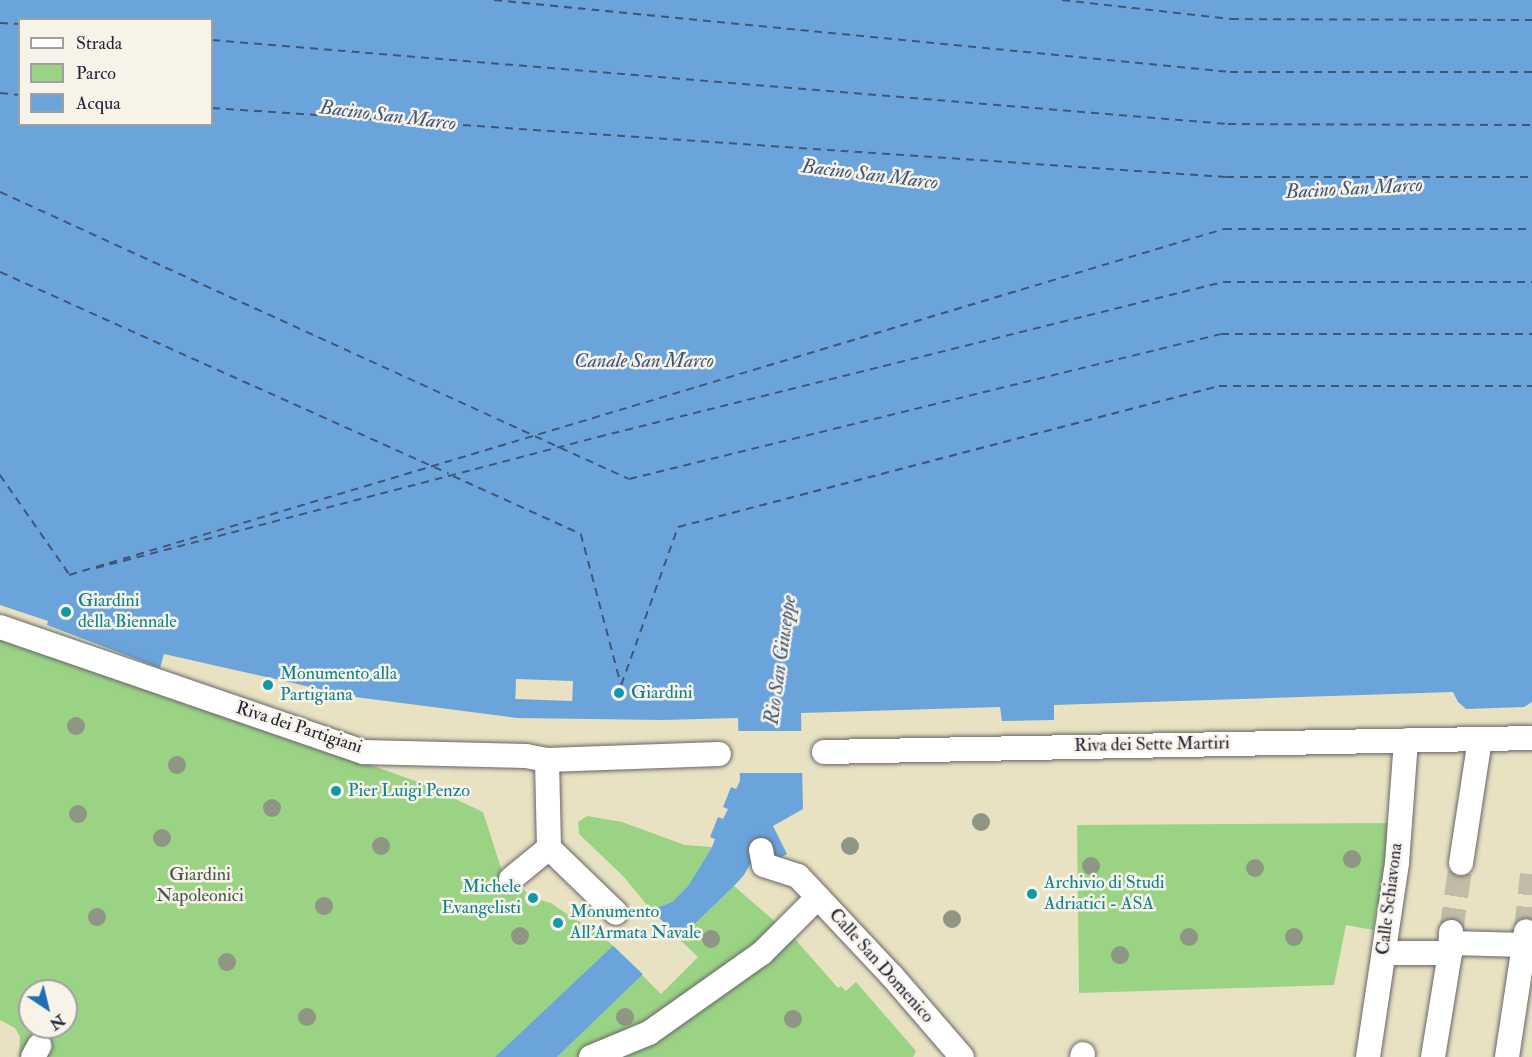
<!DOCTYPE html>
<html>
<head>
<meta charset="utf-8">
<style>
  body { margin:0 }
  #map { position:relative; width:1532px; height:1057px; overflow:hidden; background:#e9e2c2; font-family:"IM FELL Double Pica",serif }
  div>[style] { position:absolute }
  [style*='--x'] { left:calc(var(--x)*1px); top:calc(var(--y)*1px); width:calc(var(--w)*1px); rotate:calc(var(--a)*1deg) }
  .green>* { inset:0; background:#9bd385 }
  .water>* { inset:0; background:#6ba4da }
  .pier>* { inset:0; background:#e9e2c2; transform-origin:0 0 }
  .ferry>* { height:1.5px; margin-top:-0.75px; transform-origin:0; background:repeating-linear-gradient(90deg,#3f567b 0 8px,transparent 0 14px) }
  .street-tunnel>* { height:24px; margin-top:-12px; transform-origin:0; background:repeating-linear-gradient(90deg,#c1bca7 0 24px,transparent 0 36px) }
  .roads { filter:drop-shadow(0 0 2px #68656a) drop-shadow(0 0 2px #68656a) }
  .street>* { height:24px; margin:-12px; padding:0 12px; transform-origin:12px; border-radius:12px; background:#fff }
  .trees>* { width:18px; height:18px; margin:-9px; border-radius:50%; background:#8f9684 }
  .dots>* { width:16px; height:16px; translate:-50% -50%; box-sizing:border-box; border:3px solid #f7f3e8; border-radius:50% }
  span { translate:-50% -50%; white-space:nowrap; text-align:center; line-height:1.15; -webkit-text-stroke:5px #f7f3e8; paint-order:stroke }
  .culture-label { font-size:18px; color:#0d838f }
  .left { translate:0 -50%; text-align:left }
  .right { translate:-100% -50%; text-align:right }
  .street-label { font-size:18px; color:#22223b }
  .park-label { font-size:18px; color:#465751 }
  .water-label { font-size:20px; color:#3f567b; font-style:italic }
  .legend { position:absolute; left:18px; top:18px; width:195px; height:108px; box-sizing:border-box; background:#f7f3e8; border:2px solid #a29fa3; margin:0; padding:8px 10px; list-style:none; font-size:18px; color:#22223b }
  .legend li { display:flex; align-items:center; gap:12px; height:30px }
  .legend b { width:30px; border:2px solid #a29fa3 }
  .north { position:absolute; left:18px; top:979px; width:60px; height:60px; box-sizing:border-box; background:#f7f3e8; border:2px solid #a29fa3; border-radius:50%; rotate:145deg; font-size:16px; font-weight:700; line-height:24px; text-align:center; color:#22223b }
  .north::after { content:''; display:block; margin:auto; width:21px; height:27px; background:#1f6fb2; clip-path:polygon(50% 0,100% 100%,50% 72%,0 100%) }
</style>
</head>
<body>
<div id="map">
  <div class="green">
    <div style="clip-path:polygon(evenodd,0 633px,421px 783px,483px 812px,501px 868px,511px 879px,533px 898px,551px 903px,574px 919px,598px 931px,614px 947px,495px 1057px,19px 1057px,20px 1037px,15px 1028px,0 1020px,0 633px,30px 991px,66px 991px,66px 1027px,30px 1027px,30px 991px)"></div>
    <div style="clip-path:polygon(587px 816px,622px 822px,685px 845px,712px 847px,688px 886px,672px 902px,651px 910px,624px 877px,579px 834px,578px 822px)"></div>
    <div style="clip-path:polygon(1390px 823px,1384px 910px,1376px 909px,1373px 930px,1346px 925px,1334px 985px,1079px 993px,1077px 825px)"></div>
    <div style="clip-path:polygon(734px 886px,795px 939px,838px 988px,841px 986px,846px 991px,856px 982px,916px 1051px,913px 1057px,557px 1057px,641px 974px,661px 994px,698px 957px,679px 939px)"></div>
  </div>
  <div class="water">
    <div style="clip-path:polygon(evenodd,0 0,1532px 0,1532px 702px,1524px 707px,1466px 709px,1458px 702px,1453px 692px,1054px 705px,1054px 720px,1002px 721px,1000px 707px,801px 713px,803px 809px,773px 826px,787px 854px,772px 862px,762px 843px,744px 875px,734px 886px,557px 1057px,495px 1057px,651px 910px,672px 902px,688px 886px,712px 847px,715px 839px,710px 837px,718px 817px,723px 819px,728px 809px,723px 807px,731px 787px,736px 789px,740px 781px,738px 718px,662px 720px,517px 718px,355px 697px,164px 654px,160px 668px,47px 625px,48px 621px,0 605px,0 0,20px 20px,212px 20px,212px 124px,20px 124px,20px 20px)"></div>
  </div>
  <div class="pier">
    <div style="left:516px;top:679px;width:57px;height:20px;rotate:2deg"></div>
    <div style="left:805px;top:731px;width:42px;height:69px;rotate:90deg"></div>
    <div style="left:649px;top:908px;width:46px;height:52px;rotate:44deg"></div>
  </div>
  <div class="ferry">
    <div style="--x:494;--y:0;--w:740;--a:5.59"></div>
    <div style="--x:1230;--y:72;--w:302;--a:0"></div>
    <div style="--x:1062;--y:0;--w:170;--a:6.4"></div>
    <div style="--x:1231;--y:19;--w:301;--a:0.2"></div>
    <div style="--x:0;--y:23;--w:20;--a:3"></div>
    <div style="--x:212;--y:40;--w:1019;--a:4.73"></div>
    <div style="--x:1228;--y:124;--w:304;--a:0.2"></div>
    <div style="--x:0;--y:93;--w:20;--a:6"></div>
    <div style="--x:212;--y:108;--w:1016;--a:3.89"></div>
    <div style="--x:1226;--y:177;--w:306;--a:0"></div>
    <div style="--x:0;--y:192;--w:691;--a:24.53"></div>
    <div style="--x:629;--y:479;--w:609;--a:-13.76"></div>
    <div style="--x:1221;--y:334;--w:311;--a:0"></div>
    <div style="--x:0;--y:272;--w:492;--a:24.2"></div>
    <div style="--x:0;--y:475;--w:121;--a:55.1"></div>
    <div style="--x:453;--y:476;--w:141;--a:24.4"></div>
    <div style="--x:581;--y:534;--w:155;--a:75.1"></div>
    <div style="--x:96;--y:568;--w:519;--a:-14.63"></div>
    <div style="--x:598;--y:437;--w:644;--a:-13.93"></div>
    <div style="--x:1223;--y:282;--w:309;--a:0"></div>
    <div style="--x:69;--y:575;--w:1206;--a:-16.68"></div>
    <div style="--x:1224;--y:229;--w:308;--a:0"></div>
    <div style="--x:621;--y:685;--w:168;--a:-70.2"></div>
    <div style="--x:678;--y:527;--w:559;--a:-14.61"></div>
    <div style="--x:1219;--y:386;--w:313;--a:0"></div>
  </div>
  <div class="street-tunnel">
    <div style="--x:1526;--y:931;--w:57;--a:-84"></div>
    <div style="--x:1451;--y:932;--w:70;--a:-81.8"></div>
  </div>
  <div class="roads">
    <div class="street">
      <div style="--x:0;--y:627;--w:384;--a:19"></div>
      <div style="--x:363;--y:752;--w:163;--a:1.4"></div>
      <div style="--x:526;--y:756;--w:21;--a:11"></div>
      <div style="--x:547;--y:760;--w:172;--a:-2"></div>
      <div style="--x:824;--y:752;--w:708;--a:-1.13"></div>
      <div style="--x:547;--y:760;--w:88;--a:88.7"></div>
      <div style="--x:549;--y:848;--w:93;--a:44.1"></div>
      <div style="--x:761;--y:850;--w:15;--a:79"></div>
      <div style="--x:764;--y:865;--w:36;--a:18"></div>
      <div style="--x:798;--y:876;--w:137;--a:46.8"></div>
      <div style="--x:892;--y:976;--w:107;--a:49.2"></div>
      <div style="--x:1461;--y:863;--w:125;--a:-81.3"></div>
      <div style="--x:511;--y:879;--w:49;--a:-39.2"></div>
      <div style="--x:1451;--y:943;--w:73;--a:1.6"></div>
      <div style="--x:1384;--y:953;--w:66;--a:0"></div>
      <div style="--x:33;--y:1057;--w:13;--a:-61"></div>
      <div style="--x:591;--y:1057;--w:63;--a:-22.5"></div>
      <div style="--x:649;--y:1033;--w:138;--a:-35.3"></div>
      <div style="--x:762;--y:953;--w:79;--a:-45"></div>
      <div style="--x:1082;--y:1057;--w:3;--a:-72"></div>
      <div style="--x:1368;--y:1057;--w:196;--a:-81.5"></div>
      <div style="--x:1397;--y:863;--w:123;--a:-85.8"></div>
      <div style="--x:1433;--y:1057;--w:105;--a:-80.7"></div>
      <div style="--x:1450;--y:953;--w:21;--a:-87"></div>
      <div style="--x:1507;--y:1057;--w:127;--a:-81.4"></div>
    </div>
  </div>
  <div class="trees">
    <div style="left:76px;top:726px"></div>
    <div style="left:177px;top:765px"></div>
    <div style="left:272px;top:808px"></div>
    <div style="left:78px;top:814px"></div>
    <div style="left:981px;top:822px"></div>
    <div style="left:162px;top:838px"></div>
    <div style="left:381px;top:846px"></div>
    <div style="left:850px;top:846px"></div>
    <div style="left:1352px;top:859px"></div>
    <div style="left:1091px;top:866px"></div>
    <div style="left:1255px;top:868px"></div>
    <div style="left:324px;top:906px"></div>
    <div style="left:97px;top:917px"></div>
    <div style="left:952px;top:919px"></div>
    <div style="left:520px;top:936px"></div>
    <div style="left:1189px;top:937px"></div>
    <div style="left:1294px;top:937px"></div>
    <div style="left:711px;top:939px"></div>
    <div style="left:1120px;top:955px"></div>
    <div style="left:227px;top:962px"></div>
    <div style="left:307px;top:1017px"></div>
    <div style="left:625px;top:1017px"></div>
    <div style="left:793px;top:1019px"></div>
  </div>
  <div class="dots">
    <div style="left:66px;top:612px;background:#0f9aa8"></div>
    <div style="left:268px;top:685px;background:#0f9aa8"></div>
    <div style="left:619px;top:693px;background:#0f9aa8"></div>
    <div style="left:336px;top:791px;background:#0f9aa8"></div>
    <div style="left:1032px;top:894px;background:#0f9aa8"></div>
    <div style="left:533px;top:898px;background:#0f9aa8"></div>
    <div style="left:558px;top:923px;background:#0f9aa8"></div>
  </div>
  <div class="culture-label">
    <span class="left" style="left:78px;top:612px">Giardini<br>della Biennale</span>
    <span class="left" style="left:280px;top:685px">Monumento alla<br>Partigiana</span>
    <span class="left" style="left:631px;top:693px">Giardini</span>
    <span class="left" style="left:348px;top:791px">Pier Luigi Penzo</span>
    <span class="left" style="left:1044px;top:894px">Archivio di Studi<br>Adriatici - ASA</span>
    <span class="right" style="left:521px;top:898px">Michele<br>Evangelisti</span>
    <span class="left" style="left:570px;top:923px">Monumento<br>All'Armata Navale</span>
  </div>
  <div class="street-label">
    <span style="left:299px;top:728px;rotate:18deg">Riva dei Partigiani</span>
    <span style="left:1152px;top:745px;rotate:-1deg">Riva dei Sette Martiri</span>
    <span style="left:1390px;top:899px;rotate:-83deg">Calle Schiavona</span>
    <span style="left:881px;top:966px;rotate:48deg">Calle San Domenico</span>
  </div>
  <div class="park-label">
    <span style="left:200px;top:886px">Giardini<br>Napoleonici</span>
  </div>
  <div class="water-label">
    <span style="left:388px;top:115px;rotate:7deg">Bacino San Marco</span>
    <span style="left:870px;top:174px;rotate:7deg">Bacino San Marco</span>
    <span style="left:1354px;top:188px;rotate:-3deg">Bacino San Marco</span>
    <span style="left:644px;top:360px">Canale San Marco</span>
    <span style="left:780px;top:660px;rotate:-82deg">Rio San Giuseppe</span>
  </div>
  <ul class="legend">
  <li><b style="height:8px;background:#fff"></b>Strada</li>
  <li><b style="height:16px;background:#9bd385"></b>Parco</li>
  <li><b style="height:16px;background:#6ba4da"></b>Acqua</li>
  </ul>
  <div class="north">N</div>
</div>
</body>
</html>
